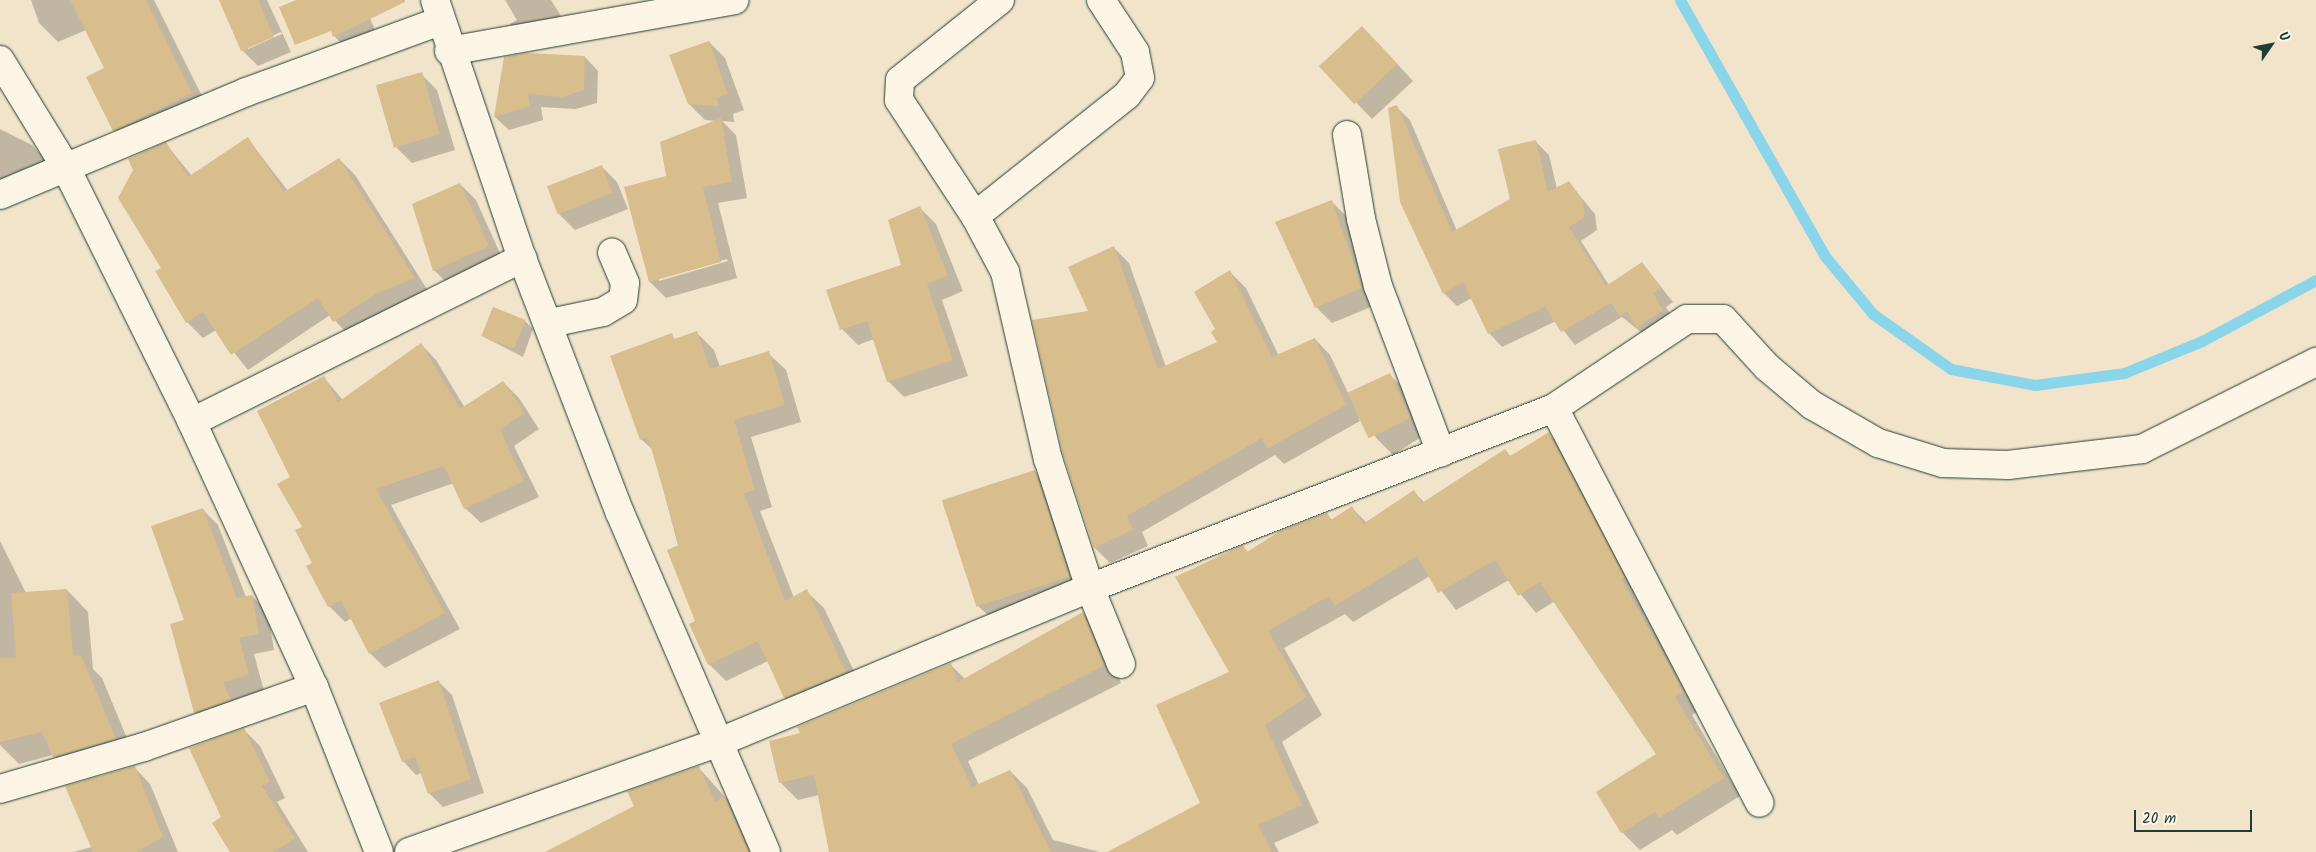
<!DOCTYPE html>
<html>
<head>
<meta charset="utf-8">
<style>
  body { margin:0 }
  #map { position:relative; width:2316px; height:852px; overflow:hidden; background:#f1e4cb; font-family:Kalam,sans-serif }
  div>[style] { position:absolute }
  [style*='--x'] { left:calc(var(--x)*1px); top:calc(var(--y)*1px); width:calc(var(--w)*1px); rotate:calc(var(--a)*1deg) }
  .shadow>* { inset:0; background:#0003 }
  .stream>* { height:11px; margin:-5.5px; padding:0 5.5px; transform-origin:5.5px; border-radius:5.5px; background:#8ad5ea }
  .building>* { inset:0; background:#d8bd8d; transform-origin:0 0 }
  .roads { filter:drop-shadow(0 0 1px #1f3d34) drop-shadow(0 0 1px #1f3d34) }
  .minor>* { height:28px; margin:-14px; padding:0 14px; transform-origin:14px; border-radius:14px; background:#fcf5e5 }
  span { translate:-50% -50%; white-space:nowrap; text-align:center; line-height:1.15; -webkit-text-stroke:5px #fcf5e5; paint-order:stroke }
  .north { position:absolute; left:2246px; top:20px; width:50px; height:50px; -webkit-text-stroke:4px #fcf5e5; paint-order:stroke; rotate:57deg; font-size:14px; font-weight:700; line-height:20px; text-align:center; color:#1f3d34 }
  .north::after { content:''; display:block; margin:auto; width:18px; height:22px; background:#1f3d34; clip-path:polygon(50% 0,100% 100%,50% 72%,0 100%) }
  .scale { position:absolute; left:2134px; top:810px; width:118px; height:22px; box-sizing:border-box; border:2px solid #1f3d34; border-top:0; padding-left:6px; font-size:15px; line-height:18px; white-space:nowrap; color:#1f3d34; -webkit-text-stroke:4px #fcf5e5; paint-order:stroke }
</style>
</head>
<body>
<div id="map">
  <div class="shadow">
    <div style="clip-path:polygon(31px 0,154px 0,210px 112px,133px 149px,114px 130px,106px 68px,86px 30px,58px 42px,39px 23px)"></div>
    <div style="clip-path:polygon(evenodd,224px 0,267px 0,291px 52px,258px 66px,242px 50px,224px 0,281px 32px,282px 34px,248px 49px,248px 46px,281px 32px)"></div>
    <div style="clip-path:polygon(320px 0,362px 0,379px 39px,350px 52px,334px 36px)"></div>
    <div style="clip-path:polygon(505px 0,551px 0,561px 16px,522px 36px,510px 24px,517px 20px)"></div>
    <div style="clip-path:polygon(evenodd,709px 42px,725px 58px,744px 110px,733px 114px,734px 122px,722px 121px,736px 135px,747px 198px,718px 203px,737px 278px,666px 298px,650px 282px,625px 188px,668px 177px,716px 121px,705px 120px,689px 104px,709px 42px,727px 259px,728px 261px,659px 281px,659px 278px,727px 259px)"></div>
    <div style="clip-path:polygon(1378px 43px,1413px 81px,1372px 119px,1321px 66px)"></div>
    <div style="clip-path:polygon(585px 57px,598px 71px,597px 103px,576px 109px,541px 107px,543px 120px,509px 130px,495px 117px,505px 58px)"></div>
    <div style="clip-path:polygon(421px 74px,437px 90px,455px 150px,412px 163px,396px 147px)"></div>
    <div style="clip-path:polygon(1396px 107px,1410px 120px,1457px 231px,1512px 200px,1535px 141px,1549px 155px,1557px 189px,1569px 183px,1595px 214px,1597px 230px,1581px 241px,1609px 285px,1642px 263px,1673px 302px,1666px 307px,1676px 324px,1651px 340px,1622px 317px,1575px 345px,1556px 321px,1502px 347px,1489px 333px,1472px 298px,1457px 306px,1444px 293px)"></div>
    <div style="clip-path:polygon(0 129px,32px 145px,53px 168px,12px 174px,0 181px)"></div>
    <div style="clip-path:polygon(248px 139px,288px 191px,339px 159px,355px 175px,430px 294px,350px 337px,330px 315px,248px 370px,216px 330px,203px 338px,187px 322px,162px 268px,166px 144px,192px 176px)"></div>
    <div style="clip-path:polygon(601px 166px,617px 182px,628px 209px,575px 230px,559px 214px)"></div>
    <div style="clip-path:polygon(460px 184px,476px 200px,504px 262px,450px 286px,434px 270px)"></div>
    <div style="clip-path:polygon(1332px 202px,1348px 218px,1378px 304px,1332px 323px,1316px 307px)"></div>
    <div style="clip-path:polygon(920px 208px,936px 224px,963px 291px,942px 300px,968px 376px,904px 397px,888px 381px,874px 339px,858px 345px,842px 329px,903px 266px)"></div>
    <div style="clip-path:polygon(1114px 248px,1129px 263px,1166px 367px,1218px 342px,1217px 330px,1230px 272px,1246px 288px,1279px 356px,1315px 339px,1330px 355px,1351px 399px,1390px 375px,1406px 391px,1426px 434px,1393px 455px,1377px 439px,1353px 401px,1360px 421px,1284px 464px,1275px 455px,1142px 532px,1148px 546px,1110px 563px,1095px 548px,1090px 312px)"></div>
    <div style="clip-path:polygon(525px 321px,533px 329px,523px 357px,482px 336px)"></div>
    <div style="clip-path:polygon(697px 333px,714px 350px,720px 367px,768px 353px,786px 370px,801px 422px,751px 437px,772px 507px,760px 511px,794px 598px,806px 591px,824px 608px,863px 690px,802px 715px,785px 698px,768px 661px,726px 681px,709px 664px,653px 450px,641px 439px,671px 335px,676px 340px)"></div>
    <div style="clip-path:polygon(421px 344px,436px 360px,465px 408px,503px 382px,519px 398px,539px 429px,514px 446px,539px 497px,481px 523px,465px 508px,454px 483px,391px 505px,460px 629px,385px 668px,370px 653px,352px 618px,345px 622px,329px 606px,291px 477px,323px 377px,343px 400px)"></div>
    <div style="clip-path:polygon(1549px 434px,1566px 451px,1701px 710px,1692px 715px,1740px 796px,1677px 835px,1672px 830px,1640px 850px,1622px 832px,1597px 792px,1657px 755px,1555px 601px,1536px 613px,1509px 580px,1456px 610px,1430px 576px,1353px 622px,1345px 614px,1284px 648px,1322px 715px,1282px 742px,1319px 823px,1274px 843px,1279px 852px,1110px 852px,1202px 803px,1231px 673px,1243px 547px,1249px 553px,1327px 514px,1332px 520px,1352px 508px,1367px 523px,1414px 492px,1424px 502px,1505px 450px,1511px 457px)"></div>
    <div style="clip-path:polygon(1035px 472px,1047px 484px,1081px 588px,991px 618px,978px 606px,994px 484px)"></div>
    <div style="clip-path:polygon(202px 509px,218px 525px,246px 597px,252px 596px,268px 612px,274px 650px,254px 654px,264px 691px,238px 698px,246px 716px,211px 728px,195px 712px,186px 620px)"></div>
    <div style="clip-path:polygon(0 541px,26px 593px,67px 590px,88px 612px,93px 669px,102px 678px,136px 760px,75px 778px,53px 755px,19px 764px,0 745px)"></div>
    <div style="clip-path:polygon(1083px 613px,1100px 631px,1121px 683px,968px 761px,979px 785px,1010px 771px,1027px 788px,1053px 840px,1100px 852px,831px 852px,819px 795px,798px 800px,781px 783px,802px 734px,950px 664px,965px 679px)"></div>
    <div style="clip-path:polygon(439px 682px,452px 695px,484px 793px,443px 807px,429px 793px,421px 773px,416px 775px,403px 761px)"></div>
    <div style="clip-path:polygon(244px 730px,260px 746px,285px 798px,277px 802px,308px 852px,232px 852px,223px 818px)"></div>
    <div style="clip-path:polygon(134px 767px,150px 784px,178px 852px,73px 852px,92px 847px)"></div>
    <div style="clip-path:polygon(698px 767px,744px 818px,760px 852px,565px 852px)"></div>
  </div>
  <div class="stream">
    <div style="--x:1680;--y:0;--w:293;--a:60.5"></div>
    <div style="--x:1824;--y:255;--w:77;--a:50.3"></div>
    <div style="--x:1873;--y:314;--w:95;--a:35.2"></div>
    <div style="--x:1951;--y:369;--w:86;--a:10.8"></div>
    <div style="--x:2035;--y:385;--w:90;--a:-7.7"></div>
    <div style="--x:2124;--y:373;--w:84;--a:-22.3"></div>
    <div style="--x:2202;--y:341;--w:129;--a:-28.2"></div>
  </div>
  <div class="building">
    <div style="clip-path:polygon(70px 0,146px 0,192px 93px,113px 131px,86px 77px,104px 68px)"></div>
    <div style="clip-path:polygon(219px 0,258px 0,274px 37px,241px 51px)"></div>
    <div style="clip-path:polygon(296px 0,405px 0,405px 2px,333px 37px,331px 31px,295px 45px,279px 7px)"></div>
    <div style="left:1362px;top:26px;width:52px;height:59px;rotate:47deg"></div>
    <div style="clip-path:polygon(709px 41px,728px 94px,717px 98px,719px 106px,688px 104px,669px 55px)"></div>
    <div style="clip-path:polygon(526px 53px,585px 56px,584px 90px,562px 97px,528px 94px,530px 106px,494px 117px,504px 57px)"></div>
    <div style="left:422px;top:72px;width:65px;height:48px;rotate:74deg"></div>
    <div style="clip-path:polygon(1397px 105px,1452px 232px,1510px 199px,1498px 149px,1536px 140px,1548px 192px,1569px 181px,1582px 199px,1585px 217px,1569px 227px,1606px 286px,1642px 262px,1661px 288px,1653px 293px,1663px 310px,1636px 328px,1627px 311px,1620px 316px,1611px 303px,1561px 332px,1545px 307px,1488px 334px,1463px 282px,1443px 294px,1400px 202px,1388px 108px)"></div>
    <div style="clip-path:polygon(721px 118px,732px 182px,703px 187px,721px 262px,649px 282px,624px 187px,666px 176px,660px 142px)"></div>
    <div style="clip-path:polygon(248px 137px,284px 192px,339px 158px,415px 278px,376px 294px,333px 322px,318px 298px,231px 355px,203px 312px,186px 323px,155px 271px,161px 268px,118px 198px,133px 170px,128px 159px,166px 142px,188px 177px)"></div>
    <div style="left:602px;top:165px;width:30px;height:59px;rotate:69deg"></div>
    <div style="clip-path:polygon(460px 183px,489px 246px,433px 271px,412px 204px)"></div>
    <div style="clip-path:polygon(1332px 200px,1362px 288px,1315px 308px,1275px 222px)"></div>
    <div style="clip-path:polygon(920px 206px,948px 275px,927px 284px,953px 360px,887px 382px,867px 321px,840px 330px,826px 290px,901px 265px,888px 220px)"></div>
    <div style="clip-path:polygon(1114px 246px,1158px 369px,1217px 342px,1211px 332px,1215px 329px,1194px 292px,1230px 270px,1272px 357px,1315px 338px,1346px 405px,1267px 449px,1262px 438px,1127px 516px,1133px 530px,1094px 548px,1063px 455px,1032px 320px,1088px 311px,1068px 267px)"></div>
    <div style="left:493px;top:307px;width:35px;height:31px;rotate:22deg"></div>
    <div style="clip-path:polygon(697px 331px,710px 369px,769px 351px,785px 405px,734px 420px,755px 490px,744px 493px,785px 601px,807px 589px,846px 672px,784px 698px,758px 641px,708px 665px,689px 624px,695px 621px,667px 550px,679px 545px,648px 437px,640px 440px,610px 356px,672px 333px,674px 339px)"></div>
    <div style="clip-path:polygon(421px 343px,460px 409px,503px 381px,525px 413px,500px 430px,524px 481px,464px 509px,444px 466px,376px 489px,445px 613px,369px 654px,341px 600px,328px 607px,306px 566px,312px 563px,295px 530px,302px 527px,277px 484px,290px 477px,257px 411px,324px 376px,338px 402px)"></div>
    <div style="left:1390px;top:373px;width:50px;height:47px;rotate:65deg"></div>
    <div style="clip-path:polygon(1549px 432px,1625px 577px,1621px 579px,1684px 692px,1675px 697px,1724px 778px,1659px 818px,1655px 812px,1621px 833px,1596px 792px,1656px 754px,1540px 582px,1518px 596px,1495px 560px,1438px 593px,1417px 556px,1335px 606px,1329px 596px,1268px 631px,1306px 697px,1265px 725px,1302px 805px,1258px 825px,1272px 852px,1107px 852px,1200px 803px,1156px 705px,1229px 672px,1175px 577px,1243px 545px,1247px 552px,1280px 531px,1327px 513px,1331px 520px,1352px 506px,1363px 524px,1414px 490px,1422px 503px,1505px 449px,1510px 456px)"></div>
    <div style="left:1035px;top:470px;width:112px;height:98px;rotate:72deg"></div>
    <div style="clip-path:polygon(203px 508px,237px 598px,252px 595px,259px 634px,239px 638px,249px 675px,223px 682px,231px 700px,194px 713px,170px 624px,184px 620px,151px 526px)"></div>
    <div style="clip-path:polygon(67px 589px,73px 656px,81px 655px,116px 739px,53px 757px,42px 732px,0 742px,0 658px,16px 658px,11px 593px)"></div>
    <div style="clip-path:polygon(1083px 612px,1105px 665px,951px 744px,972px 787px,1010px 770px,1051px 852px,829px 852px,814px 775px,779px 783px,769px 741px,800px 733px,797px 727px,951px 663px,958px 682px)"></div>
    <div style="clip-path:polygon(439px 680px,471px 779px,428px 794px,415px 757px,402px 762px,379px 703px)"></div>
    <div style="clip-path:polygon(244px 728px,270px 782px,262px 786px,295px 838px,273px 852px,230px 852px,212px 823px,221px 817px,189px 748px)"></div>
    <div style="clip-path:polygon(135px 766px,163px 837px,137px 852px,93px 852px,65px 786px)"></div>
    <div style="clip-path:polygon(699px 766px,715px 802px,725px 797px,749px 852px,545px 852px,634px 806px,627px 791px)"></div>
  </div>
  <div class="roads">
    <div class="minor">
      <div style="--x:435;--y:0;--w:272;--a:71.4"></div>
      <div style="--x:522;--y:258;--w:273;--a:69"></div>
      <div style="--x:620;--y:513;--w:369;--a:66.7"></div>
      <div style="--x:1000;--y:0;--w:128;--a:141.3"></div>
      <div style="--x:900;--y:80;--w:20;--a:93"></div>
      <div style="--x:899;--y:100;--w:139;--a:56.8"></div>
      <div style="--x:975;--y:216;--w:64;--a:61.8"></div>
      <div style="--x:1005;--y:272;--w:192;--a:77.1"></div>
      <div style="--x:1048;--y:459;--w:136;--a:72"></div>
      <div style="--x:1090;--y:588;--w:82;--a:67.8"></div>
      <div style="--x:449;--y:51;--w:290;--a:-10.1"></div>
      <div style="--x:0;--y:60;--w:124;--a:58.5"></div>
      <div style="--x:65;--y:166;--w:286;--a:63.6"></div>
      <div style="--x:192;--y:422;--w:292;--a:65.3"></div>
      <div style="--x:314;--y:687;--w:177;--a:68.5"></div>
      <div style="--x:1347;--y:135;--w:85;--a:80.5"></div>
      <div style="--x:1361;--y:219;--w:69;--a:75.8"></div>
      <div style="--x:1378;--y:286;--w:178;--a:69.3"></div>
      <div style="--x:0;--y:195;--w:267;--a:-22.7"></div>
      <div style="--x:246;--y:92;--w:207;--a:-20.1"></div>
      <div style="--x:975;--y:216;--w:194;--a:-38.5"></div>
      <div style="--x:1127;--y:95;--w:21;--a:-53"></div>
      <div style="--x:1140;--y:78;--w:26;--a:-101"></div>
      <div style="--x:1135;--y:52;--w:62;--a:-123.2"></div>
      <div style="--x:550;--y:323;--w:54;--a:-11.7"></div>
      <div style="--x:603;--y:312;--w:23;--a:-31"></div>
      <div style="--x:623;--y:300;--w:17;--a:-83"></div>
      <div style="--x:625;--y:283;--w:33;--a:-113"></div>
      <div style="--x:1554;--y:408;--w:445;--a:62.5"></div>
      <div style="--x:192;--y:422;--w:369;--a:-26.4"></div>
      <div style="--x:0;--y:789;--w:150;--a:-16.3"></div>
      <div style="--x:144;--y:747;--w:180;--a:-19.4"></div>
      <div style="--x:409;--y:852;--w:332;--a:-19.5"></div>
      <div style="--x:722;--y:741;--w:399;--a:-22.6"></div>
      <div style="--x:1090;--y:588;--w:498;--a:-21.2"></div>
      <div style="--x:1554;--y:408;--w:160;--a:-33.8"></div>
      <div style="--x:1687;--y:319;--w:36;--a:0"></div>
      <div style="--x:1723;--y:319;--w:65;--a:47.5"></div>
      <div style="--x:1767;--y:367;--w:59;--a:40.2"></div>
      <div style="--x:1812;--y:405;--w:76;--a:29.9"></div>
      <div style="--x:1878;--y:443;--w:68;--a:17.1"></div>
      <div style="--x:1943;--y:463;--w:65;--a:1.8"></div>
      <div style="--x:2008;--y:465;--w:135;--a:-6.8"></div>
      <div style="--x:2142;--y:449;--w:195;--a:-26.6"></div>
    </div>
  </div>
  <div class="north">U</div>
  <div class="scale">20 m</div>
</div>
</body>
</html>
